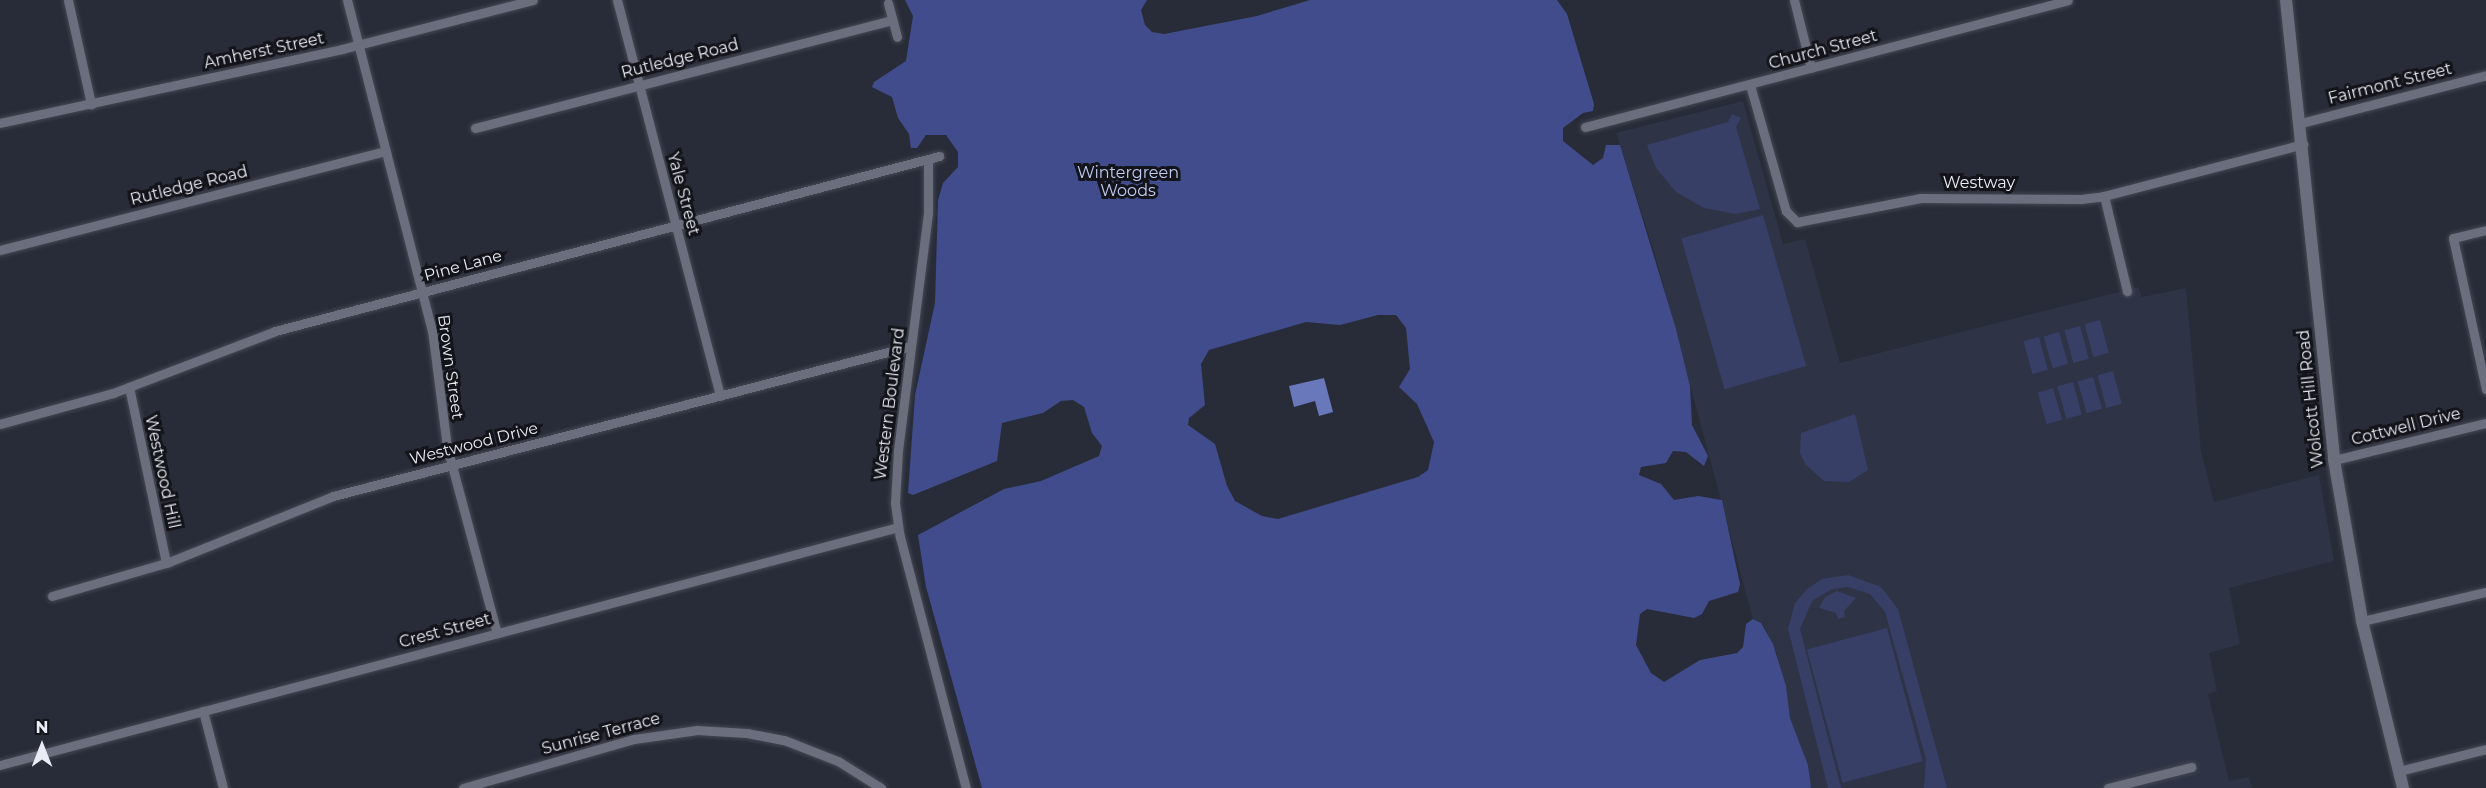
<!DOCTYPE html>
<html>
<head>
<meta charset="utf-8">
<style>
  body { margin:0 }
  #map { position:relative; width:2486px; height:788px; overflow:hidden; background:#282c38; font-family:Montserrat,sans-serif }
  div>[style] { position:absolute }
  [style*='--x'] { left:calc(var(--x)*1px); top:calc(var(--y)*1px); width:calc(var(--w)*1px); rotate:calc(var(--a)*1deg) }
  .built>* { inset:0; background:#2e3345 }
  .green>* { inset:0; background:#373f66; transform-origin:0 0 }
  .forest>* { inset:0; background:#404c8c }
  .water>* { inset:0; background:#6878bb }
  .roads { filter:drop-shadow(0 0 2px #454852) drop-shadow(0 0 2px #454852) }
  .minor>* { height:9px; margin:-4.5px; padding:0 4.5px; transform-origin:4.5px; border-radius:4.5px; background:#6b6f7d }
  .tertiary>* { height:12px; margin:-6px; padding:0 6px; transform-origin:6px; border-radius:6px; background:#6b6f7d }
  span { translate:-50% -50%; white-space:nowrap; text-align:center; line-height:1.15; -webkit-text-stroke:6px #13141a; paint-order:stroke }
  .street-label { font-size:16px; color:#eaecf5 }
  .park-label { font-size:16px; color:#c0cbf0 }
  .north { position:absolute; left:12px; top:716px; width:60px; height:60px; -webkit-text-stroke:4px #13141a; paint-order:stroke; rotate:0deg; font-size:16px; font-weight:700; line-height:24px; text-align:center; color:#eaecf5 }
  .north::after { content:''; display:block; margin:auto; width:21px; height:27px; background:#eaecf5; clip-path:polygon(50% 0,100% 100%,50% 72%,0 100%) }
</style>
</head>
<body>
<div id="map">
  <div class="built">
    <div style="clip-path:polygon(1743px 101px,1783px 244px,1805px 239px,1840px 363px,2138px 287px,2142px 297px,2186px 288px,2201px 451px,2214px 502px,2319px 475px,2334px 561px,2229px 588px,2240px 644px,2209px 653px,2217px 691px,2208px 694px,2229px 781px,2249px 777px,2252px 788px,1811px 788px,1808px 765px,1790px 718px,1777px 654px,1764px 626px,1753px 619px,1655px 255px,1616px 133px)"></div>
  </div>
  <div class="green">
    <div style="clip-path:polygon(1732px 114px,1741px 118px,1736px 127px,1760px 209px,1736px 214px,1704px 208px,1676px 192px,1656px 168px,1647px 145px,1728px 122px)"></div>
    <div style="left:1763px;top:215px;width:157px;height:85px;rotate:74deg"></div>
    <div style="left:2100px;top:320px;width:34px;height:16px;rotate:75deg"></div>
    <div style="left:2080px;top:326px;width:34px;height:16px;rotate:75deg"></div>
    <div style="left:2059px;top:332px;width:33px;height:16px;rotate:74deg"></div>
    <div style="left:2039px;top:337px;width:34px;height:16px;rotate:75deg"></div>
    <div style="left:2113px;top:371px;width:34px;height:16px;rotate:75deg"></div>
    <div style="left:2093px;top:377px;width:33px;height:16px;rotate:74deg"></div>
    <div style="left:2073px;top:382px;width:34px;height:16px;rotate:75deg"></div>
    <div style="left:2053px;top:388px;width:33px;height:16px;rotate:74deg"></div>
    <div style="clip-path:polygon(1855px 414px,1868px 470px,1849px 482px,1824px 481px,1805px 464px,1800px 453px,1801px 433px)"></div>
    <div style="clip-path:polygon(1848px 575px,1881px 587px,1898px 609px,1947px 788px,1924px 788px,1926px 759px,1885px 612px,1870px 594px,1848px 587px,1832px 589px,1812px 601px,1800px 629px,1841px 788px,1828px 788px,1788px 629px,1795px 603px,1807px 589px,1822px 579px)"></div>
    <div style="clip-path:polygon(1837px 591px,1856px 598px,1844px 611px,1845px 617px,1838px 619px,1836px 613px,1819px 608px,1825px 597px)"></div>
    <div style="left:1887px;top:628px;width:138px;height:83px;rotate:75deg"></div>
  </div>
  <div class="forest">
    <div style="clip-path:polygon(evenodd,905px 0,1147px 0,1141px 10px,1145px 25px,1152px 32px,1164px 34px,1257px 16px,1310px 0,1557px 0,1567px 14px,1594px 104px,1593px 111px,1583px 113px,1563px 128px,1563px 141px,1593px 165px,1603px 158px,1606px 145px,1620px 145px,1676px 329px,1690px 386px,1692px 425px,1708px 456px,1704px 466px,1686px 452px,1673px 451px,1666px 463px,1641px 467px,1639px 475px,1661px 484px,1674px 500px,1698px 496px,1722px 500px,1740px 584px,1738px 592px,1709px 601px,1702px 614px,1694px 618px,1647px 609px,1640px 614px,1636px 645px,1651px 673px,1664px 682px,1700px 660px,1737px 653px,1743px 647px,1746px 624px,1753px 619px,1761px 623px,1773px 644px,1786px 686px,1790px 718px,1808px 765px,1811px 788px,982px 788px,926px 587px,918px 535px,1004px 489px,1041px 481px,1099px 456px,1102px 446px,1092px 433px,1084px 407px,1073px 400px,1061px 401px,1043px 413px,1002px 423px,997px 461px,913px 495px,908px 493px,915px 395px,935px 303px,938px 200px,943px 183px,958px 167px,958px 152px,946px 135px,926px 135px,917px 148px,911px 148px,909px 134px,898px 118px,892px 97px,872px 87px,874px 82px,906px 61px,913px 16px,905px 0,1378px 315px,1396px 315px,1406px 328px,1410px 369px,1399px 387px,1417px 404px,1434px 442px,1428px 470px,1418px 477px,1278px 519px,1262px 516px,1235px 501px,1227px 486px,1215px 444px,1188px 425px,1189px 418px,1205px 405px,1201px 364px,1209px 350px,1306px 322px,1340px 325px,1378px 315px)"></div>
  </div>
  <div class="water">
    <div style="clip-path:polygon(1324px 378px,1333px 412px,1319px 416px,1315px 401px,1294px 407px,1289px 386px)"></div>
  </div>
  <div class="roads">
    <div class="minor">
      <div style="--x:68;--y:0;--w:107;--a:77.5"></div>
      <div style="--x:347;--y:0;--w:341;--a:75.6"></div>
      <div style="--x:432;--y:330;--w:118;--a:82.7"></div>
      <div style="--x:447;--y:447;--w:193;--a:75"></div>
      <div style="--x:617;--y:0;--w:409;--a:75.4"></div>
      <div style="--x:1794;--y:0;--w:70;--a:76"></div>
      <div style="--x:888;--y:3;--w:35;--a:75"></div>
      <div style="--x:1750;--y:85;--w:131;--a:74.1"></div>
      <div style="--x:1786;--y:211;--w:16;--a:45"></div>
      <div style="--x:1797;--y:222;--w:126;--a:-11"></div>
      <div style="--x:1921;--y:198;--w:160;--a:0.4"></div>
      <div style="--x:2081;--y:199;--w:23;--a:-7"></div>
      <div style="--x:2104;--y:196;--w:206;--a:-14.6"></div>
      <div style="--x:0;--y:123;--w:350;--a:-12.2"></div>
      <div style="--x:342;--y:49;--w:197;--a:-14.4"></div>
      <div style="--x:2301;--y:123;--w:191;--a:-14.5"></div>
      <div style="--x:1585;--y:127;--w:499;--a:-14.7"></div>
      <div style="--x:475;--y:128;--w:431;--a:-14.5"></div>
      <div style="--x:928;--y:159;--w:54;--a:90"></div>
      <div style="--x:928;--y:213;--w:239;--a:97.2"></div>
      <div style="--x:898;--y:450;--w:53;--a:93.2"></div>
      <div style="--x:895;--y:503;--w:34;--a:82"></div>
      <div style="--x:900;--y:537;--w:260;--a:75.3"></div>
      <div style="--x:2104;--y:196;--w:98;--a:76.4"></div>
      <div style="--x:2486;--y:230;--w:34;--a:166"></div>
      <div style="--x:2453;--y:238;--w:155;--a:77.7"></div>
      <div style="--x:0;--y:250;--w:398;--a:-14.4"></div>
      <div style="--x:129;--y:387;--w:180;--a:78.1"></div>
      <div style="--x:0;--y:424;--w:117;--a:-15.3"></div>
      <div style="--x:113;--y:393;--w:173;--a:-20.9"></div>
      <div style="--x:275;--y:331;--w:687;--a:-14.76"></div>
      <div style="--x:2334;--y:460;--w:156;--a:-13.7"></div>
      <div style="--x:52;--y:596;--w:122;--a:-16.2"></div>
      <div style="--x:169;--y:562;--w:177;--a:-21.9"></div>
      <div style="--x:333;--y:496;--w:597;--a:-14.55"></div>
      <div style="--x:2362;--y:621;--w:127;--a:-13.2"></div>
      <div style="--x:203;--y:711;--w:80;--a:75.4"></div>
      <div style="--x:0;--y:765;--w:929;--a:-14.84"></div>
      <div style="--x:2399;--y:771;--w:90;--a:-14.2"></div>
      <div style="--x:463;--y:788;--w:178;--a:-16"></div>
      <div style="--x:634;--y:739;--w:64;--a:-8.1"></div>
      <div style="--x:697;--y:730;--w:50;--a:3.4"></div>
      <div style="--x:747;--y:733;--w:38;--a:11"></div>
      <div style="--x:784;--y:740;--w:58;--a:21.3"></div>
      <div style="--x:838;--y:761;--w:51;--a:32.1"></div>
      <div style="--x:2108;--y:788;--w:86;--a:-14.2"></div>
    </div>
    <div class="tertiary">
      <div style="--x:2286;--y:0;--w:462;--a:84"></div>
      <div style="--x:2334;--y:460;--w:163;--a:80.1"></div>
      <div style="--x:2362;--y:621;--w:172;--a:76.2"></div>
    </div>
  </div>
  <div class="street-label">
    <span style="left:1823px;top:50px;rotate:-15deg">Church Street</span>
    <span style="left:264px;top:51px;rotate:-12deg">Amherst Street</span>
    <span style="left:680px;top:59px;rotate:-14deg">Rutledge Road</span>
    <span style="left:2390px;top:84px;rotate:-14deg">Fairmont Street</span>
    <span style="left:1979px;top:183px">Westway</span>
    <span style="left:189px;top:186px;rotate:-14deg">Rutledge Road</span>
    <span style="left:683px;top:194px;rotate:75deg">Yale Street</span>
    <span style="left:463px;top:266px;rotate:-15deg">Pine Lane</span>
    <span style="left:450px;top:367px;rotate:82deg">Brown Street</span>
    <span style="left:2311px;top:399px;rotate:-96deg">Wolcott Hill Road</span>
    <span style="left:890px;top:404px;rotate:-83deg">Western Boulevard</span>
    <span style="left:2406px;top:427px;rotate:-14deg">Cottwell Drive</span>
    <span style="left:474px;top:444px;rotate:-14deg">Westwood Drive</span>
    <span style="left:162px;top:472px;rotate:78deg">Westwood Hill</span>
    <span style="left:445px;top:631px;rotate:-15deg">Crest Street</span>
    <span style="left:601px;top:734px;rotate:-15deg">Sunrise Terrace</span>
  </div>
  <div class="park-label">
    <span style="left:1128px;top:182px">Wintergreen<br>Woods</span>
  </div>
  <div class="north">N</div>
</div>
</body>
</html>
